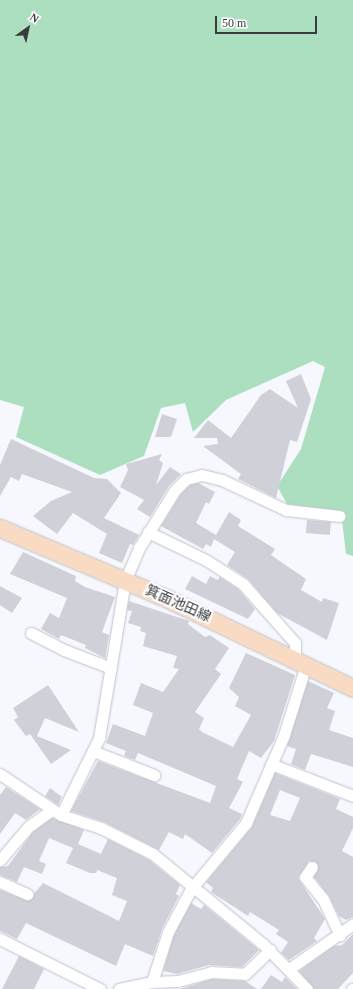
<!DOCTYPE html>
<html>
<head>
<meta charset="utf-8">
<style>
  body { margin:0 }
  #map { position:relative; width:353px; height:989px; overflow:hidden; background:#f6f8fe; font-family:"Times New Roman","Noto Sans JP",serif }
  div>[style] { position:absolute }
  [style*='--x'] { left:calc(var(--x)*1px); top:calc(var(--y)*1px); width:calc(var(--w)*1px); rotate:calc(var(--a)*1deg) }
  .green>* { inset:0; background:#acdfc0 }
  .building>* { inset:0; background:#d0d0d8; transform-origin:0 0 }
  .roads { filter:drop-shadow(0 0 1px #bfc2ca) drop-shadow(0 0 1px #bfc2ca) }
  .street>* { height:11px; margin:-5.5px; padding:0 5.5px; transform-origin:5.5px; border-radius:5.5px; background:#fff }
  .primary>* { height:17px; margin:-8.5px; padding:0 8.5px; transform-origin:8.5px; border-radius:8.5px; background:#f8dbc2 }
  span { translate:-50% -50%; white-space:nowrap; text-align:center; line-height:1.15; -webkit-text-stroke:4px #fff; paint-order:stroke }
  .street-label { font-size:14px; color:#3a3b3e }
  .north { position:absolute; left:8px; top:8px; width:40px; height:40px; -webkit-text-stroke:3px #fff; paint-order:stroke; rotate:33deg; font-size:11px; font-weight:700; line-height:16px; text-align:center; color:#3a3b3e }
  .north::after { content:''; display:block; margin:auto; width:14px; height:18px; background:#3a3b3e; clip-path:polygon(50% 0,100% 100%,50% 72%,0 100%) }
  .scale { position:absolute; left:215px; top:16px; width:102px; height:18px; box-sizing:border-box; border:2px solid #3a3b3e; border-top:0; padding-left:5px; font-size:12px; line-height:14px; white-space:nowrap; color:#3a3b3e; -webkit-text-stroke:3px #fff; paint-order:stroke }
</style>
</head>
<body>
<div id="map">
  <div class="green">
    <div style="clip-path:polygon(0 0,353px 0,353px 556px,346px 554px,341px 511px,287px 504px,277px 486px,301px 449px,325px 367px,313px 361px,226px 400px,193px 432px,185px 403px,161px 408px,144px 456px,100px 475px,16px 437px,24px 407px,0 400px)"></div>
  </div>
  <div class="building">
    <div style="clip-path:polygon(301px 374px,311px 399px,297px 442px,290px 440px,276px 498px,238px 479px,241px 474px,203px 446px,218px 444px,217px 438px,194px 438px,208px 420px,231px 438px,261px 395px,270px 389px,298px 408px,286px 381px)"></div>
    <div style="clip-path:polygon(162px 414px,177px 419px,171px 437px,155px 437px)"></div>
    <div style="clip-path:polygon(11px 439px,94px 478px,107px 479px,121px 493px,104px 518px,139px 535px,133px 545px,130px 544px,122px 563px,99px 553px,107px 534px,73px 513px,57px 534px,33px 516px,51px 501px,72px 492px,22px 474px,19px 481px,11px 477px,0 496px,0 465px)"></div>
    <div style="clip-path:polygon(162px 454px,159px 460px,163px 463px,156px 485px,170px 467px,181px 474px,169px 486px,150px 517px,137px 509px,144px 500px,120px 487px,128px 470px,126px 464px)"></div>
    <div style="clip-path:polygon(198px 483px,215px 492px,209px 504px,206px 502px,196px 523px,216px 535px,229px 512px,241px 520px,238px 526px,275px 549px,271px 555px,306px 579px,301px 590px,322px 602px,323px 598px,339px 603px,327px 640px,277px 613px,248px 579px,227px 565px,235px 552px,214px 539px,211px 547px,206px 544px,203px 549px,161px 526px,181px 494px,190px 485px)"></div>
    <div style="left:307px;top:520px;width:24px;height:13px;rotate:5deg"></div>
    <div style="clip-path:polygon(23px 552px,76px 576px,75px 581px,85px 587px,115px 597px,102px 632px,109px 635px,105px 658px,85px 648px,86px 645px,61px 635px,59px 639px,41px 629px,50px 613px,59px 618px,67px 598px,10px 574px)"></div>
    <div style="clip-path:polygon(192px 576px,206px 584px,210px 576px,218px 580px,220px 577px,238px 589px,255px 609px,248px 619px,185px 589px)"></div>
    <div style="clip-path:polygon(0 586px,22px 598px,12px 613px,0 605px)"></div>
    <div style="clip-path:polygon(129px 601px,189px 621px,188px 624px,205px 637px,210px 635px,229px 648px,215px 669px,221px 674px,195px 712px,204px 718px,199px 729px,202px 732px,233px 747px,251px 715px,235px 706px,239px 697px,229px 688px,246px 653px,295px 675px,274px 741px,261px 758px,249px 751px,237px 779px,243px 782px,229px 808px,242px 814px,240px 819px,212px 853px,185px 834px,183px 839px,169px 832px,159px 850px,104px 822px,71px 811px,98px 761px,210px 803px,216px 786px,138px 753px,135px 760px,124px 756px,126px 751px,106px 743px,113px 724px,145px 736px,153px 713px,133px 705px,141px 683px,163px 692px,179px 669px,173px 668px,177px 656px,143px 646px,146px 633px,140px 631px,141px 627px,128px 623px,132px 611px,127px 610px)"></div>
    <div style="clip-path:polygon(308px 681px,334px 693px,327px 708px,335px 711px,329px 730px,353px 738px,353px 767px,311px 754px,305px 770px,291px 764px,296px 749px,287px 746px)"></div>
    <div style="clip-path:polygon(48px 685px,79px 732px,45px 718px,37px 736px,71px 750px,51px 764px,30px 734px,26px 736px,14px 720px,18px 717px,13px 708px)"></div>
    <div style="clip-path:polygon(evenodd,275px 773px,340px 799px,336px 809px,353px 817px,353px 828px,342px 851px,353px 857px,353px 917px,346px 920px,339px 916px,329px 896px,314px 877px,318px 864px,309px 861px,298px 878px,325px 919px,314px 938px,317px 941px,289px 960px,281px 953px,288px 942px,276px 934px,279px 930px,250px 912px,248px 916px,211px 892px,213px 888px,206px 882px,252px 827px,275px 773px,280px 790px,300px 798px,290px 821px,270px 815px,280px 790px)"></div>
    <div style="clip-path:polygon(6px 787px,40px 809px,26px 820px,15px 813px,0 834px,0 795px)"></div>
    <div style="clip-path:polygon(50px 788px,62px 797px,58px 805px,45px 796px)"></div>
    <div style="clip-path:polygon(52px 818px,84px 830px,78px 844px,101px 854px,108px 839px,149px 860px,180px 885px,176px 894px,179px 896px,162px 929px,153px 956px,125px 944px,116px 966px,26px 923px,17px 939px,0 931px,0 890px,28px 901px,43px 883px,119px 921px,127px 901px,112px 895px,117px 878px,97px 870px,96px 873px,90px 873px,66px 863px,73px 848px,49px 838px,39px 861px,46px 864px,42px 874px,24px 867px,17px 882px,0 875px,0 867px,8px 866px,33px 832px)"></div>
    <div style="clip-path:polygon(191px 903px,201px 909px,204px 905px,259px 950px,242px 967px,209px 965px,177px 974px,163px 971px,174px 935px)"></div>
    <div style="clip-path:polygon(353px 934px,353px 973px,338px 989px,314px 989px,299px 971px,334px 946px,342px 945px)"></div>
    <div style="clip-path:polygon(19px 956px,44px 969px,34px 989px,2px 989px)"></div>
    <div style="clip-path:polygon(271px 975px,282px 982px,285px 977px,297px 989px,261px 989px)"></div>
    <div style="clip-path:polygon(212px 979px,245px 981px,257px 989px,180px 989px)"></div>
  </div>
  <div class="roads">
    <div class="street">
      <div style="--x:148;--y:532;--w:64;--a:25.8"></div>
      <div style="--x:206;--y:560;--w:44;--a:33"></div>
      <div style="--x:243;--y:584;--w:79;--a:48.6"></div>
      <div style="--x:295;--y:643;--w:16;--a:90"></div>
      <div style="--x:31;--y:633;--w:37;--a:27"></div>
      <div style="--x:64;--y:650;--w:50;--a:21"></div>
      <div style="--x:93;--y:751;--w:66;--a:21.5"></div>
      <div style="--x:271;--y:764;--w:88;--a:21.3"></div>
      <div style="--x:0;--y:774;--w:73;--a:33.9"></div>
      <div style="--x:61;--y:815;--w:42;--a:18"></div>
      <div style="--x:101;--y:828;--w:58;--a:26.6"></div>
      <div style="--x:153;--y:854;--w:142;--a:39.3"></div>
      <div style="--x:263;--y:944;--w:63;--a:45.6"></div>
      <div style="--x:61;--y:815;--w:86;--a:-63.7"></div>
      <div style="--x:99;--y:738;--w:159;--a:-80.6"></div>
      <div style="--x:125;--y:581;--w:36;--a:-67"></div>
      <div style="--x:139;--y:548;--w:68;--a:-58.2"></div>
      <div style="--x:175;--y:490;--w:16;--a:-45"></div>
      <div style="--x:186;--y:479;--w:16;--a:-14"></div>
      <div style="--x:202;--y:475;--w:21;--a:14"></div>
      <div style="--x:222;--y:480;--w:71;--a:25.1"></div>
      <div style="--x:286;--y:510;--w:54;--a:6.3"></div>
      <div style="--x:0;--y:860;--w:43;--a:-49.7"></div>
      <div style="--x:28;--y:827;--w:29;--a:-36"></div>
      <div style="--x:312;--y:867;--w:12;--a:125"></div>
      <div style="--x:305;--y:877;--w:28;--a:51"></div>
      <div style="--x:323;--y:899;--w:40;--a:65"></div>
      <div style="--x:0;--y:882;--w:30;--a:24"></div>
      <div style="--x:0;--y:939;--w:112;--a:26.6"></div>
      <div style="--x:289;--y:969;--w:78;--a:-35.1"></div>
      <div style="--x:152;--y:982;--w:52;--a:-72.3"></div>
      <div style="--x:168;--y:932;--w:49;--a:-61.9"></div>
      <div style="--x:191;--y:889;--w:86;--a:-50.2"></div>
      <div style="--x:246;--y:823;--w:96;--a:-66.6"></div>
      <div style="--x:284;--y:735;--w:73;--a:-72.6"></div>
      <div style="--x:119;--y:989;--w:34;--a:-12"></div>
      <div style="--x:152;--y:982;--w:26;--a:-2"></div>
      <div style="--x:178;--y:981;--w:34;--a:-15"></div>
      <div style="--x:211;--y:972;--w:34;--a:3"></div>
      <div style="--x:245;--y:974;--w:35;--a:-44"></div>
      <div style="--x:352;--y:989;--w:1;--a:0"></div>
    </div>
    <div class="primary">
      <div style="--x:0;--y:528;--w:182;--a:22.9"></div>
      <div style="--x:168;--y:599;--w:205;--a:25.7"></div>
    </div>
  </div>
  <div class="street-label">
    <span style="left:178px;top:604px;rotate:24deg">箕面池田線</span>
  </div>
  <div class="north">N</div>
  <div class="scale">50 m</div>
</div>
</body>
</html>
